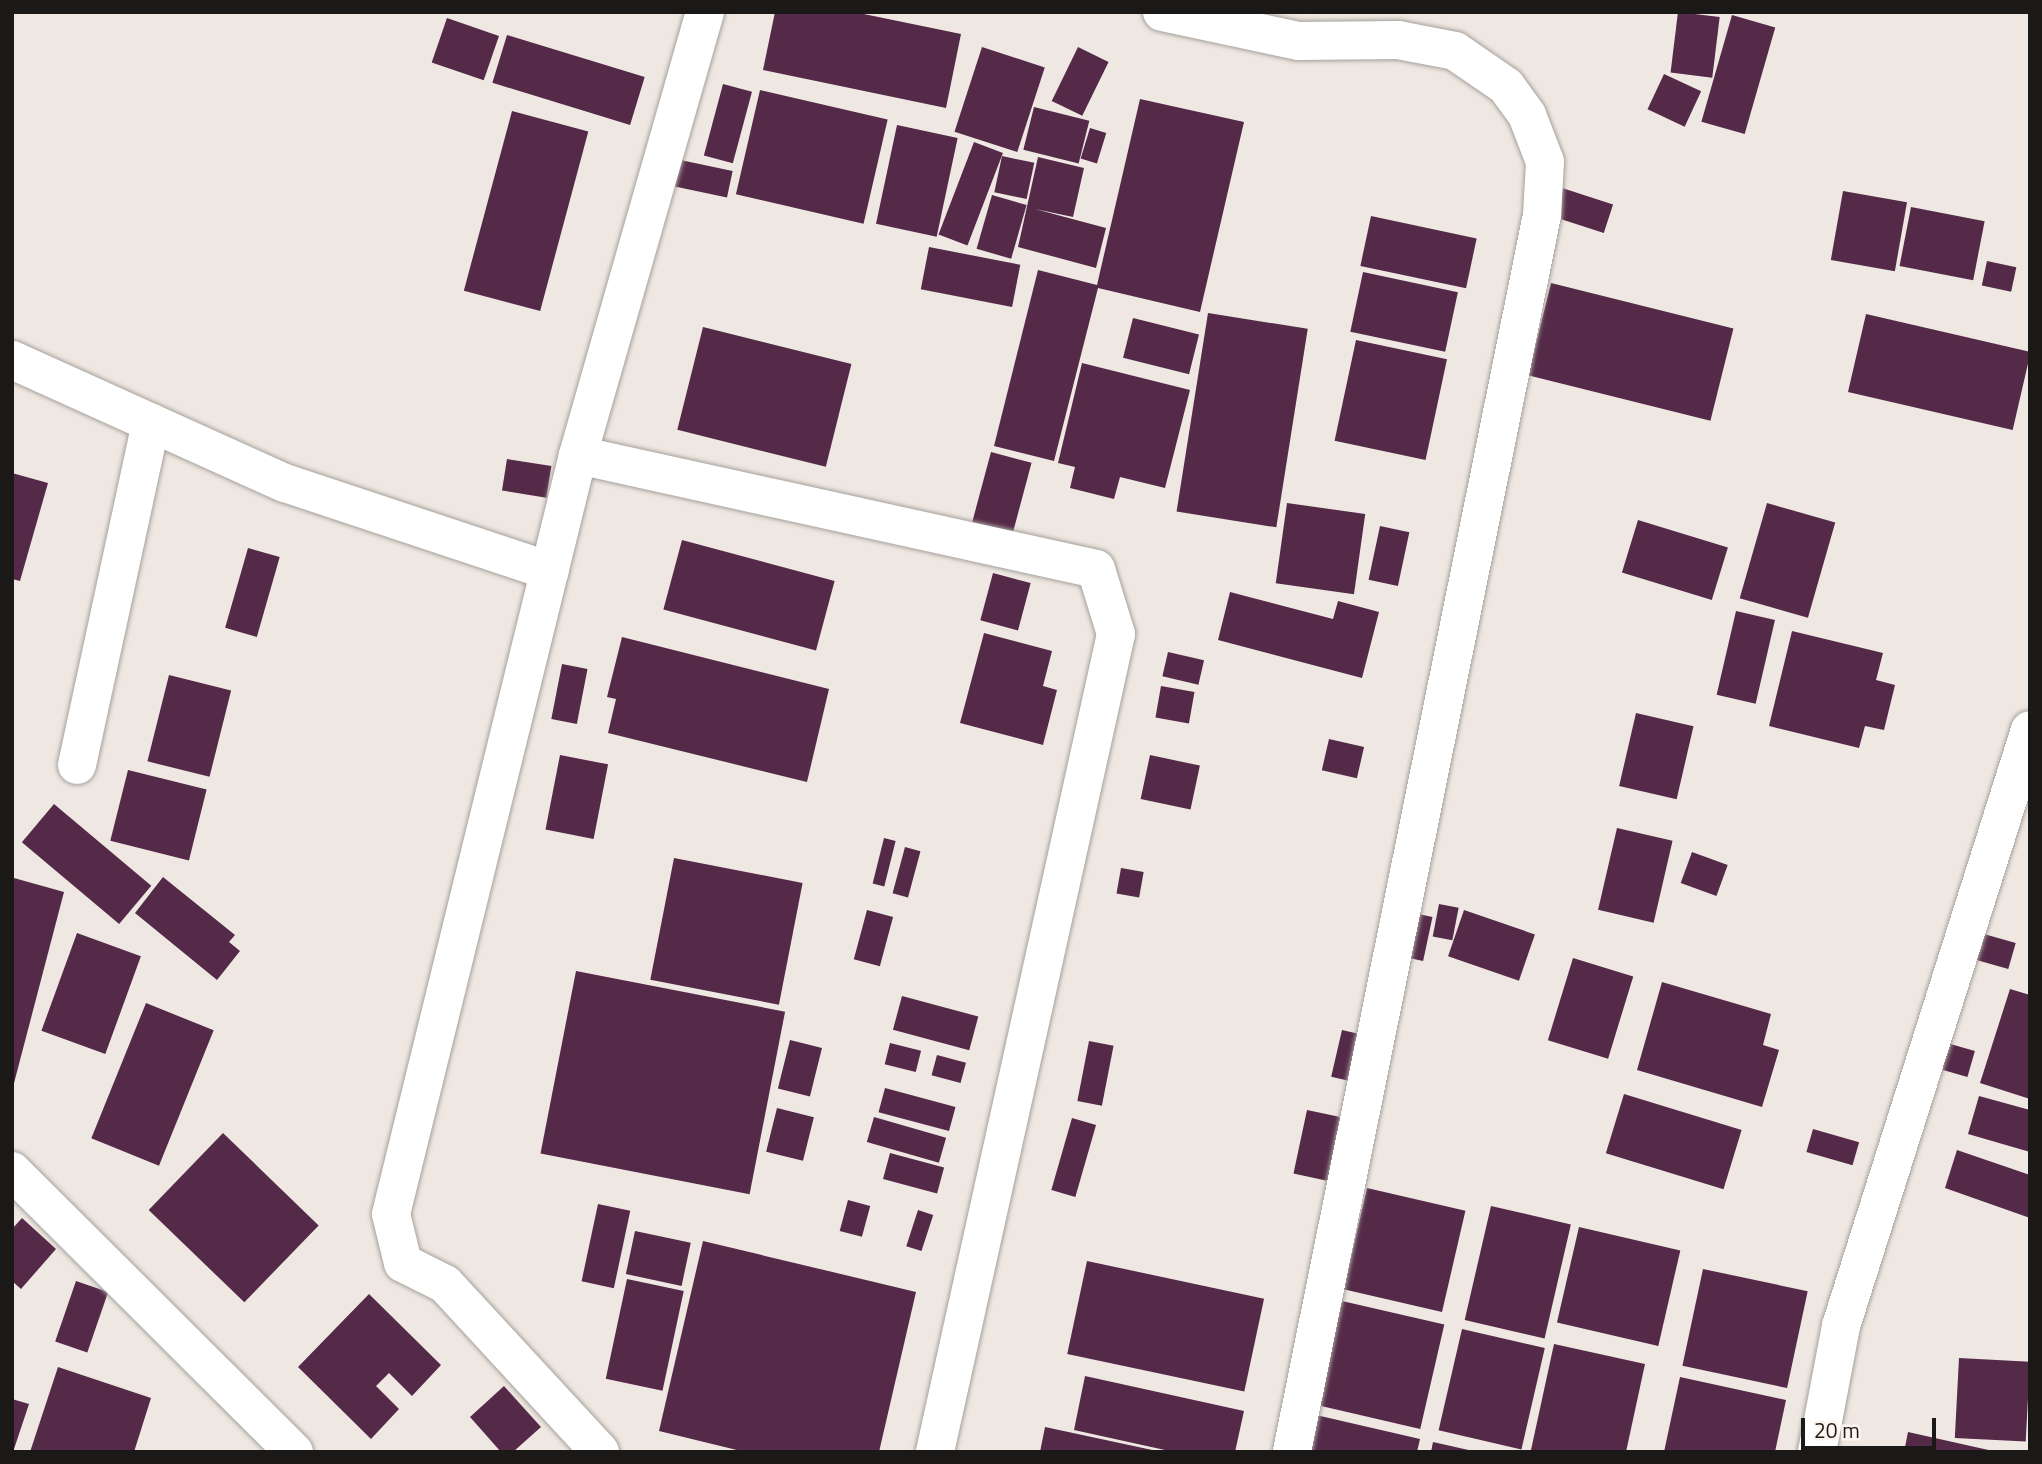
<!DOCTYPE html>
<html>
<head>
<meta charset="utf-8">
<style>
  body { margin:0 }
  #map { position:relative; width:2042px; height:1464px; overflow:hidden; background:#efe8e2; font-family:"Titillium Web",sans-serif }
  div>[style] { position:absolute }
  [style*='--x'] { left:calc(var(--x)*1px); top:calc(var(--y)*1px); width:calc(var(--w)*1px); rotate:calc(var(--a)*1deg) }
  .building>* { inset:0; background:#552a49; transform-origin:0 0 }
  .roads { filter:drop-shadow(0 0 2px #a6a09b) drop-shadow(0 0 2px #a6a09b) }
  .minor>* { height:38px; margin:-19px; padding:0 19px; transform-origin:19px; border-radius:19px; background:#fff }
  span { translate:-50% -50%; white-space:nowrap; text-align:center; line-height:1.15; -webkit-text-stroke:7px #fcf5ef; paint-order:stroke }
  .frame { position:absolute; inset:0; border:14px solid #1b1917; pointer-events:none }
  .scale { position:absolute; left:1801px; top:1418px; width:135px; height:32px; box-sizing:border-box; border:4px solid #1b1917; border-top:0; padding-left:9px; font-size:21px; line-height:24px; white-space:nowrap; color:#1b1917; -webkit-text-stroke:5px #fcf5ef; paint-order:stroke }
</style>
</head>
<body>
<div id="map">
  <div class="building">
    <div style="clip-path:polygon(775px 12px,854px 12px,961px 34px,946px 108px,763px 70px)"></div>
    <div style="left:1678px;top:12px;width:42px;height:61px;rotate:7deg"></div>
    <div style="left:1732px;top:15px;width:45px;height:111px;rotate:16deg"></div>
    <div style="left:447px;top:18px;width:55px;height:47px;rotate:19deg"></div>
    <div style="left:507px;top:35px;width:144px;height:50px;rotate:17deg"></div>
    <div style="left:982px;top:47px;width:66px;height:89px;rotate:18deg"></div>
    <div style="left:1078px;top:47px;width:34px;height:60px;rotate:26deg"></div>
    <div style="left:1664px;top:74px;width:41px;height:39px;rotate:25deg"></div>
    <div style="left:723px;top:84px;width:30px;height:74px;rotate:15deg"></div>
    <div style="left:760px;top:90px;width:131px;height:107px;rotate:13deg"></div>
    <div style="clip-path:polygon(1140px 99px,1244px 122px,1200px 312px,1098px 288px,1054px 461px,994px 446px,1038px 270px,1097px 285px)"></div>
    <div style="left:1034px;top:107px;width:57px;height:44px;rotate:14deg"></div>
    <div style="left:512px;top:111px;width:79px;height:186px;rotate:15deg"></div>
    <div style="left:897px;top:125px;width:62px;height:101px;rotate:12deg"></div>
    <div style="left:1090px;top:128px;width:17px;height:32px;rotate:17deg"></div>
    <div style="left:974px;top:142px;width:31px;height:99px;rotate:21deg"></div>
    <div style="left:1002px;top:156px;width:33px;height:37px;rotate:12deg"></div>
    <div style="clip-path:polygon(1038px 157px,1084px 168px,1073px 217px,1035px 209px,1106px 228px,1096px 268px,1018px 247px)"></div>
    <div style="left:671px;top:158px;width:63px;height:27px;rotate:12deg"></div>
    <div style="left:1556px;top:186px;width:60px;height:30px;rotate:18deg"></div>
    <div style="left:1843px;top:191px;width:65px;height:70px;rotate:10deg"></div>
    <div style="left:992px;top:195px;width:36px;height:56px;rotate:16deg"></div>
    <div style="left:1911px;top:207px;width:75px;height:60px;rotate:11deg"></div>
    <div style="left:1371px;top:216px;width:108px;height:51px;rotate:12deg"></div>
    <div style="left:929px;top:247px;width:93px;height:43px;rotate:11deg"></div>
    <div style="left:1987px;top:261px;width:30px;height:25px;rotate:12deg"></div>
    <div style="left:1363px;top:272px;width:97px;height:61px;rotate:12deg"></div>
    <div style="left:1551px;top:283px;width:188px;height:95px;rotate:14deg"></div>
    <div style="left:1208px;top:313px;width:101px;height:201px;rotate:9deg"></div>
    <div style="left:1866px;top:314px;width:169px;height:80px;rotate:13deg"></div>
    <div style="left:1133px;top:318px;width:68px;height:41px;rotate:14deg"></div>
    <div style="left:703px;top:327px;width:153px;height:106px;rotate:14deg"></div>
    <div style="left:1356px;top:340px;width:93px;height:103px;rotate:12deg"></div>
    <div style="clip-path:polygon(1082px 363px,1190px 390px,1165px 488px,1120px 477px,1114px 499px,1070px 488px,1075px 467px,1058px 463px)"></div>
    <div style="left:991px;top:452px;width:42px;height:73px;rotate:15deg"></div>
    <div style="left:507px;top:459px;width:45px;height:32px;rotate:9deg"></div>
    <div style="clip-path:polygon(12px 473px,48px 483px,20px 581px,12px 579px)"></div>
    <div style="left:1287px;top:503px;width:79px;height:81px;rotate:8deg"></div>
    <div style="left:1767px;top:503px;width:71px;height:99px;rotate:16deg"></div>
    <div style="left:1638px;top:520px;width:94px;height:55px;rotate:17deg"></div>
    <div style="left:1380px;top:526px;width:30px;height:55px;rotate:12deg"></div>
    <div style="left:682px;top:540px;width:158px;height:72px;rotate:15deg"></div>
    <div style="left:248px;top:548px;width:33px;height:83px;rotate:16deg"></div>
    <div style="left:993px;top:573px;width:39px;height:49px;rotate:15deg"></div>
    <div style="clip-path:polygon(1230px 592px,1333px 619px,1338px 601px,1379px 612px,1362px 678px,1218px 640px)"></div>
    <div style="left:1736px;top:611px;width:40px;height:86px;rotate:13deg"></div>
    <div style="clip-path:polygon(1792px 631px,1883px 653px,1876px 680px,1895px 685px,1884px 730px,1865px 726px,1859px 748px,1769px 726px)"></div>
    <div style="clip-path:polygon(984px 633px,1052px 651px,1043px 686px,1057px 690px,1043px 745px,960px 723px)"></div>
    <div style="clip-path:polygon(622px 637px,829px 689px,807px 782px,608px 733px,616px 699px,607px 697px)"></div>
    <div style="left:1168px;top:652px;width:37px;height:25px;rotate:13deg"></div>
    <div style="left:562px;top:664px;width:26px;height:56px;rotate:11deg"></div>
    <div style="left:169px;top:675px;width:64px;height:89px;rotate:14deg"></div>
    <div style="left:1161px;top:686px;width:34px;height:32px;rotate:10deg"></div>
    <div style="left:1636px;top:713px;width:59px;height:75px;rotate:13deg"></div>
    <div style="left:1329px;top:739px;width:36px;height:32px;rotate:13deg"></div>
    <div style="left:560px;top:755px;width:49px;height:76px;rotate:11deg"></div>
    <div style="left:1150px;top:755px;width:51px;height:45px;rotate:12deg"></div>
    <div style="left:128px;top:770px;width:81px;height:73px;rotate:14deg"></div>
    <div style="left:54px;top:804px;width:127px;height:50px;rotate:40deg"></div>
    <div style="left:1617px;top:828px;width:57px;height:84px;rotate:13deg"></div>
    <div style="left:884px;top:838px;width:12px;height:47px;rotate:14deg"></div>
    <div style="left:905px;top:847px;width:16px;height:48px;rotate:15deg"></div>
    <div style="left:1692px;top:852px;width:38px;height:33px;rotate:20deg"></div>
    <div style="left:674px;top:858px;width:131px;height:124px;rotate:11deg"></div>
    <div style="left:1121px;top:868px;width:23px;height:26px;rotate:10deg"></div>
    <div style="clip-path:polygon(163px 877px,235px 935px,229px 942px,240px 951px,217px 980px,135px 913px)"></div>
    <div style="clip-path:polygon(14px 878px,64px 892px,13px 1087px,12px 885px)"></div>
    <div style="left:1439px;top:904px;width:20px;height:33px;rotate:11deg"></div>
    <div style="left:867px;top:910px;width:27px;height:51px;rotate:15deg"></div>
    <div style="left:1464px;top:910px;width:75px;height:49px;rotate:19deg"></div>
    <div style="left:1409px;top:912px;width:24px;height:45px;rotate:12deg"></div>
    <div style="left:77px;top:933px;width:68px;height:104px;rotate:20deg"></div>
    <div style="left:1984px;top:934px;width:33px;height:27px;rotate:16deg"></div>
    <div style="left:1573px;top:958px;width:63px;height:86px;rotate:17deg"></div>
    <div style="left:576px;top:971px;width:213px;height:186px;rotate:11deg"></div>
    <div style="clip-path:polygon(1662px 982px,1771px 1014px,1763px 1045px,1779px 1050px,1762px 1107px,1637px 1070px)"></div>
    <div style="clip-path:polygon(2010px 989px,2030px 995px,2030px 1099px,1980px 1083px)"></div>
    <div style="left:902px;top:996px;width:79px;height:35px;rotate:15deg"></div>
    <div style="left:146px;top:1003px;width:73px;height:146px;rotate:22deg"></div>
    <div style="left:1342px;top:1030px;width:31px;height:48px;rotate:13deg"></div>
    <div style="left:790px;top:1040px;width:33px;height:50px;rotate:14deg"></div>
    <div style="left:1089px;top:1041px;width:25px;height:61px;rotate:11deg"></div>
    <div style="left:890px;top:1043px;width:32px;height:22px;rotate:14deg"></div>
    <div style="left:1947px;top:1043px;width:29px;height:27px;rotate:16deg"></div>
    <div style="left:937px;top:1055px;width:30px;height:21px;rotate:15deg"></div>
    <div style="left:885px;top:1088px;width:73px;height:25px;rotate:15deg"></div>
    <div style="left:1624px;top:1094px;width:123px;height:62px;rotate:17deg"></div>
    <div style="clip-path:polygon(1979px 1096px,2030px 1110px,2030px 1152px,1968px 1134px)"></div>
    <div style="left:777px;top:1108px;width:38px;height:45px;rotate:14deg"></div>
    <div style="left:1307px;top:1110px;width:40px;height:65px;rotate:12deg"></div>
    <div style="left:874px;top:1117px;width:75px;height:26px;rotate:16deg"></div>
    <div style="left:1072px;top:1118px;width:25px;height:75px;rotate:16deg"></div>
    <div style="left:1813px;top:1129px;width:48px;height:24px;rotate:16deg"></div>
    <div style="left:223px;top:1133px;width:133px;height:107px;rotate:44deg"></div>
    <div style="clip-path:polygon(1957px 1150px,2030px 1175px,2030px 1218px,1945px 1188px)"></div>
    <div style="left:890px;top:1153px;width:56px;height:27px;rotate:15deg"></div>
    <div style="left:1367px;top:1188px;width:101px;height:104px;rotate:13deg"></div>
    <div style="left:848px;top:1200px;width:23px;height:32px;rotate:15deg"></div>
    <div style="left:598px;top:1204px;width:33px;height:79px;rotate:12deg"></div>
    <div style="left:1491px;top:1206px;width:82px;height:117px;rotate:13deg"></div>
    <div style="left:918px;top:1210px;width:16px;height:38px;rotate:18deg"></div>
    <div style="clip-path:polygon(22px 1218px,56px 1249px,21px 1289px,12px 1281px,12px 1229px)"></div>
    <div style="left:1579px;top:1227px;width:104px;height:98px;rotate:13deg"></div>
    <div style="left:635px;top:1231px;width:57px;height:44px;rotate:12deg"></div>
    <div style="clip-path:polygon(703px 1241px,916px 1292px,879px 1452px,745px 1452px,659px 1431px)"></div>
    <div style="left:1087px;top:1261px;width:181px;height:95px;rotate:12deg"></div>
    <div style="left:1703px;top:1269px;width:107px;height:99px;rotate:12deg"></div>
    <div style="left:627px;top:1279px;width:58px;height:102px;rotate:12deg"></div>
    <div style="left:76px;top:1281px;width:34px;height:64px;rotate:19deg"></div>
    <div style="clip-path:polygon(369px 1294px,441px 1365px,412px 1396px,389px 1373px,376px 1386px,399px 1409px,371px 1439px,298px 1367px)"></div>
    <div style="left:1342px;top:1301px;width:105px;height:107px;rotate:13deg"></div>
    <div style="left:1462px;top:1329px;width:85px;height:104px;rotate:13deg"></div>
    <div style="clip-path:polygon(1554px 1344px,1645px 1364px,1626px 1452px,1531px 1450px)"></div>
    <div style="left:1959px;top:1358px;width:71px;height:80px;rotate:3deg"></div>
    <div style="clip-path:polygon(58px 1367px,151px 1398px,134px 1452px,30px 1452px)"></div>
    <div style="clip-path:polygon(1085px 1376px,1244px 1411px,1235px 1452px,1174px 1452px,1074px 1430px)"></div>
    <div style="clip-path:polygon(1680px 1377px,1786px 1400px,1775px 1452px,1664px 1452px)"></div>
    <div style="clip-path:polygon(504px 1386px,541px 1427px,513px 1452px,501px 1452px,470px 1417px)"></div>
    <div style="clip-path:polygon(12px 1399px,29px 1404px,13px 1452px,12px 1452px)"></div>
    <div style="clip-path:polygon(1316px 1415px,1420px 1439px,1417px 1452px,1308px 1452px)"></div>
    <div style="clip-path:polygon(1045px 1427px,1157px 1451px,1157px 1452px,1040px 1452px)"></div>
    <div style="clip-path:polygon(1908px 1432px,1993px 1451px,1993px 1452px,1904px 1452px)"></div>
    <div style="clip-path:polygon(1433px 1442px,1473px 1451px,1473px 1452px,1431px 1452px)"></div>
  </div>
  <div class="roads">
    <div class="minor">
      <div style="--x:1162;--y:12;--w:140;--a:12"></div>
      <div style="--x:1299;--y:41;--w:99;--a:-0.6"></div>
      <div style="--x:1398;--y:40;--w:58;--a:10.9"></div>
      <div style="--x:1455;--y:51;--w:62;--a:34.5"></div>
      <div style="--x:1506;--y:86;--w:36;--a:54"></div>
      <div style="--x:1527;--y:115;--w:50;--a:69"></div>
      <div style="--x:1545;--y:162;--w:53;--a:93.2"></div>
      <div style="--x:1542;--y:215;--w:1262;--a:101.43"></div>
      <div style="--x:12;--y:360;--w:299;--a:24.3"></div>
      <div style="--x:285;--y:483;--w:279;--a:18.4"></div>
      <div style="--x:578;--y:455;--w:530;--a:12.41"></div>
      <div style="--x:1096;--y:569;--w:68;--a:72.9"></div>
      <div style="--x:1116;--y:634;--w:838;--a:102.48"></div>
      <div style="--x:77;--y:765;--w:350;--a:-77.8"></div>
      <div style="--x:12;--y:1171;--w:398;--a:44.9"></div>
      <div style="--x:600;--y:1452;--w:229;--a:-132.7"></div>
      <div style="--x:445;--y:1284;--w:47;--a:-153.4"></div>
      <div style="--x:403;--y:1263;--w:50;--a:-103.8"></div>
      <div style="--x:391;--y:1214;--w:782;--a:-76.16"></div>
      <div style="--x:578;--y:455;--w:461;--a:-74"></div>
      <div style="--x:1817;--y:1452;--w:128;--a:-79.2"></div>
      <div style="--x:1841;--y:1326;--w:625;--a:-72.41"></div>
    </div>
  </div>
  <div class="frame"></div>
  <div class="scale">20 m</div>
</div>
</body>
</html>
